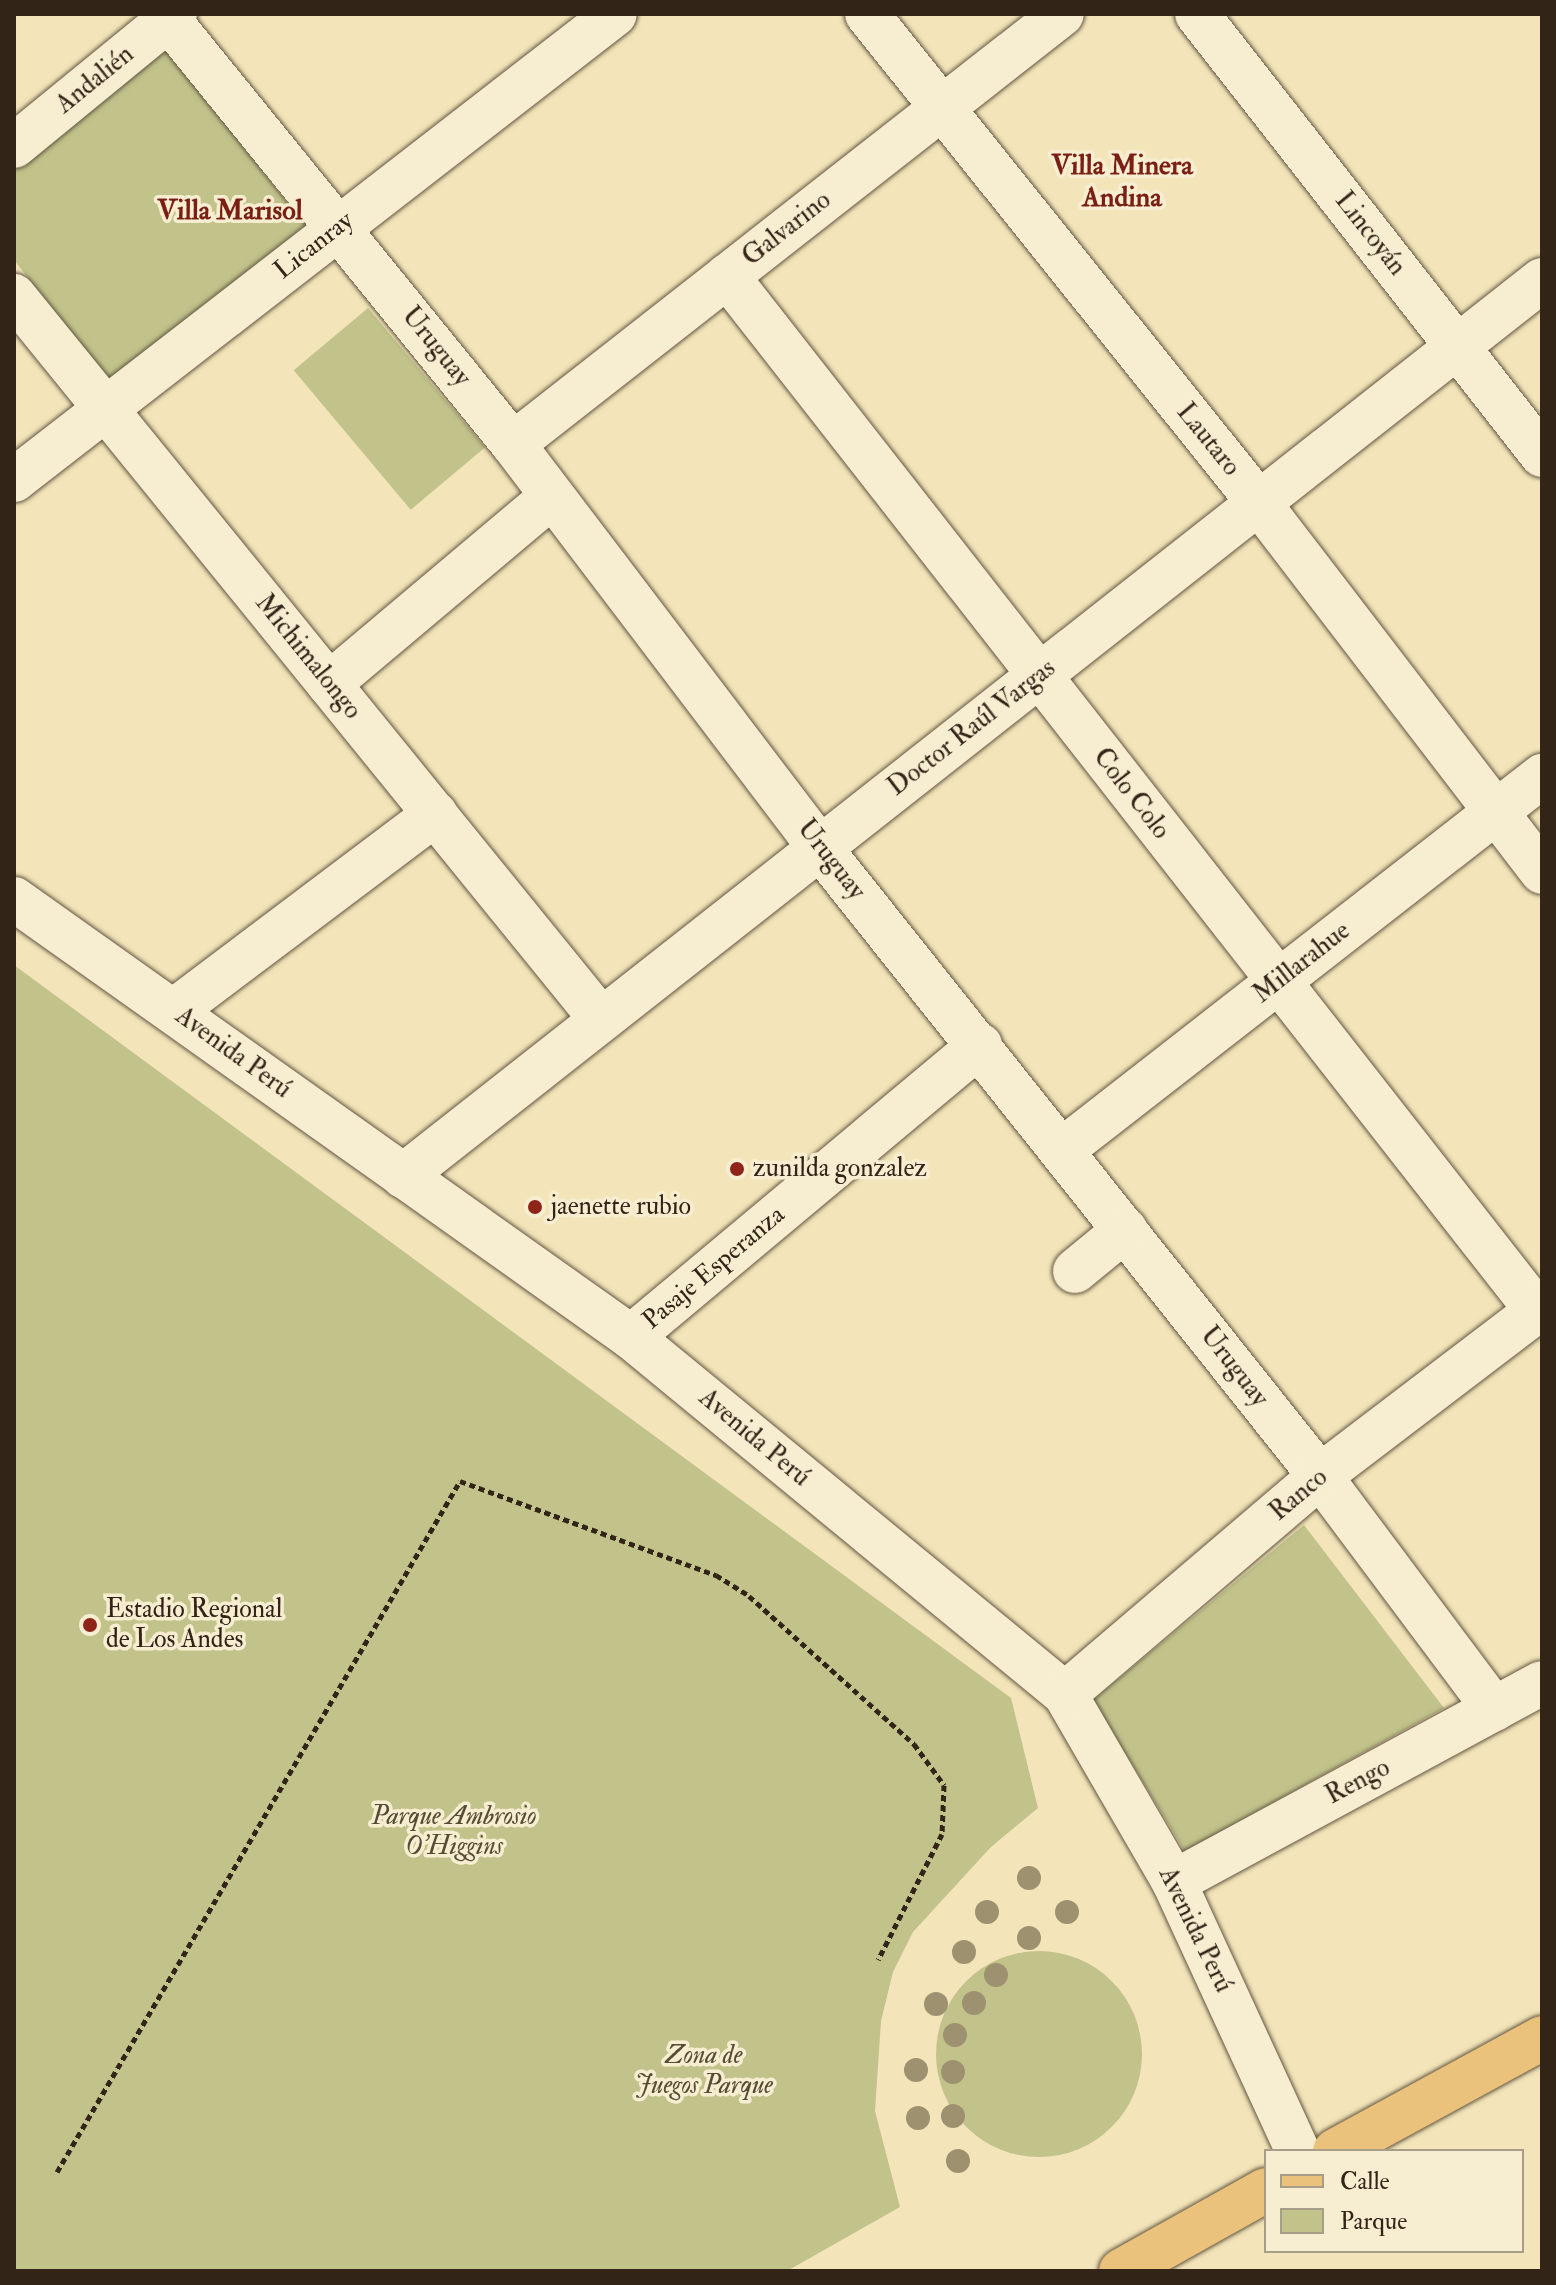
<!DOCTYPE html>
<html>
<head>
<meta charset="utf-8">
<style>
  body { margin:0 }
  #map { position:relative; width:1556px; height:2285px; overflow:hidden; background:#f3e5b9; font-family:"IM FELL Double Pica",serif }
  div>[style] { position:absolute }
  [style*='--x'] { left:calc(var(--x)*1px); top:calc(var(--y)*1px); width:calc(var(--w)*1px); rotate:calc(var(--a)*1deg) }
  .green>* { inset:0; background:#c1c38b; transform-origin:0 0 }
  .round { border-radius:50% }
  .path>* { height:5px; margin-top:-2.5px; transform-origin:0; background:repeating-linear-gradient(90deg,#322518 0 6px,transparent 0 10px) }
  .roads { filter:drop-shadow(0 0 2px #625540) drop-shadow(0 0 2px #625540) }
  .minor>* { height:44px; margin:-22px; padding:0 22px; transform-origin:22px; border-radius:22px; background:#f7eed2 }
  .major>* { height:44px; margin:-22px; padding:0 22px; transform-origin:22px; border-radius:22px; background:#eac27c }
  .trees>* { width:24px; height:24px; margin:-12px; border-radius:50%; background:#9d9170 }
  .dots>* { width:22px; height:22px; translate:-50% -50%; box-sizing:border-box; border:4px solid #f7eed2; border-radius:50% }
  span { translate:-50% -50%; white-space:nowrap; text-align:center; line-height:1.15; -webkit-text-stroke:7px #f7eed2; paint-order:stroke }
  .street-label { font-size:26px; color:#322518 }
  .poi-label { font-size:26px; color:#322518 }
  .left { translate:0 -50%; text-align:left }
  .park-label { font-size:26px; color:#564c35; font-style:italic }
  .neighbourhood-label { font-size:28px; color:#7a1f14; font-weight:700 }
  .frame { position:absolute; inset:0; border:16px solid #322518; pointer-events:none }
  .legend { position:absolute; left:1264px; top:2149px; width:260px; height:104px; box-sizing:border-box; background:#f7eed2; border:2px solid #a89e88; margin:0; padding:10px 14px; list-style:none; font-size:24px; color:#322518 }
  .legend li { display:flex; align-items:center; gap:16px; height:40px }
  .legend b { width:40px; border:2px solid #a89e88 }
</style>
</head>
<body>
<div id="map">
  <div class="green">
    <div style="clip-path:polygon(165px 47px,310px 232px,113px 386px,14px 260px,14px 165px)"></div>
    <div style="left:368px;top:308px;width:182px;height:97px;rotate:50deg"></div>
    <div style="clip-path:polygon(14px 965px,1011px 1698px,1038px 1808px,991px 1847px,913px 1932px,893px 1972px,881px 2021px,875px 2111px,900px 2207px,787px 2271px,14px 2271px)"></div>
    <div style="clip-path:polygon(1304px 1525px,1444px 1708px,1185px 1851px,1093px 1700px)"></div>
    <div class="round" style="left:936px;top:1951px;width:206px;height:206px"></div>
  </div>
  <div class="path">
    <div style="--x:57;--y:2172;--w:800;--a:-59.75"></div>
    <div style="--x:460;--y:1481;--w:273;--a:20.2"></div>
    <div style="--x:716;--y:1575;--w:39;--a:32"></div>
    <div style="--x:749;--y:1596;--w:222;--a:41.9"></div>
    <div style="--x:914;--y:1744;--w:51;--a:53.8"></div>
    <div style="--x:944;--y:1785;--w:49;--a:92.3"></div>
    <div style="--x:942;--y:1834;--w:141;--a:116.9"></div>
  </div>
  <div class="roads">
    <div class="minor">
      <div style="--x:164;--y:14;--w:554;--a:50.94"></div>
      <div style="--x:513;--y:444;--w:507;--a:52.77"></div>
      <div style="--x:820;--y:848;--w:803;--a:51.47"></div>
      <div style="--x:1320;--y:1476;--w:291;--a:53.2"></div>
      <div style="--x:867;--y:14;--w:627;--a:51.28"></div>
      <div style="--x:1259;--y:503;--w:465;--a:52.5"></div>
      <div style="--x:1197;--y:14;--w:560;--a:51.96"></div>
      <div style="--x:14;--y:146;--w:208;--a:-39.3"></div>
      <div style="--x:727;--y:276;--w:1314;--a:51.95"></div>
      <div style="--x:14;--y:296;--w:931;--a:50.93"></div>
      <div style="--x:513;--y:444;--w:697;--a:-38.07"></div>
      <div style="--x:14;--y:480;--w:760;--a:-37.79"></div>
      <div style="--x:329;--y:684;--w:290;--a:-40.1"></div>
      <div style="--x:14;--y:899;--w:757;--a:35.37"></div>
      <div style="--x:631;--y:1337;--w:562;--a:39.44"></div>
      <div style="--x:1065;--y:1694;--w:217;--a:59.9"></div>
      <div style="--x:1174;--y:1882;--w:296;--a:65.3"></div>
      <div style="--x:175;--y:1010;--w:326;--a:-37"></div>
      <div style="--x:1062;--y:1150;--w:609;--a:-37.92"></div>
      <div style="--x:403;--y:1176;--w:1449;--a:-38.19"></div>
      <div style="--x:1075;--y:1271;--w:65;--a:-39.4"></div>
      <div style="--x:631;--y:1337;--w:455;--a:-39.9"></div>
      <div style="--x:1065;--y:1694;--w:335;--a:-40.5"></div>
      <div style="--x:1320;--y:1476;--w:279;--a:-37.3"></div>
      <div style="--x:1174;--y:1882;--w:418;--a:-28.4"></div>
    </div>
    <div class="major">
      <div style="--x:1335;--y:2151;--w:236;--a:-28.6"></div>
      <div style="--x:1121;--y:2271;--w:166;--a:-29.2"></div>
    </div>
  </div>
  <div class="trees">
    <div style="left:1029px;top:1878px"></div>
    <div style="left:987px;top:1912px"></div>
    <div style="left:1067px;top:1912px"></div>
    <div style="left:1029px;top:1938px"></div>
    <div style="left:964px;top:1952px"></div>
    <div style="left:996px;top:1975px"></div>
    <div style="left:974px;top:2003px"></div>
    <div style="left:936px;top:2004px"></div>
    <div style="left:955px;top:2035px"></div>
    <div style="left:916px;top:2070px"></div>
    <div style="left:953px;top:2072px"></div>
    <div style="left:953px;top:2116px"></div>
    <div style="left:918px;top:2118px"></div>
    <div style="left:958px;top:2161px"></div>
  </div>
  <div class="dots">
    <div style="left:737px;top:1169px;background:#8f2418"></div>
    <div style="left:535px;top:1207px;background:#8f2418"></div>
    <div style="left:90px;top:1625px;background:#8f2418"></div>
  </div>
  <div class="street-label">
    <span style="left:95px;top:80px;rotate:-39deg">Andalién</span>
    <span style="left:787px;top:229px;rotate:-38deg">Galvarino</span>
    <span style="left:1370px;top:234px;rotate:52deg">Lincoyán</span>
    <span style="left:314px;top:246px;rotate:-38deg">Licanray</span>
    <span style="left:436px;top:347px;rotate:51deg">Uruguay</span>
    <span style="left:1208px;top:440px;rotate:51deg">Lautaro</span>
    <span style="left:308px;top:657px;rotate:51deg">Michimalongo</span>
    <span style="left:972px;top:728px;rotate:-38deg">Doctor Raúl Vargas</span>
    <span style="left:1131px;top:794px;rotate:52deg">Colo Colo</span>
    <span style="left:831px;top:860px;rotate:52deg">Uruguay</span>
    <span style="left:1302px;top:963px;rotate:-38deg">Millarahue</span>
    <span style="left:233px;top:1053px;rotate:36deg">Avenida Perú</span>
    <span style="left:714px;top:1268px;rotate:-40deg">Pasaje Esperanza</span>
    <span style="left:1234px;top:1367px;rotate:52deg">Uruguay</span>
    <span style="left:754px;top:1438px;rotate:40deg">Avenida Perú</span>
    <span style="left:1299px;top:1495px;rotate:-40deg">Ranco</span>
    <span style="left:1358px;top:1782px;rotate:-28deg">Rengo</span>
    <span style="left:1195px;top:1930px;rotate:64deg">Avenida Perú</span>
  </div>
  <div class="poi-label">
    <span class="left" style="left:753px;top:1169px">zunilda gonzalez</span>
    <span class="left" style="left:551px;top:1207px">jaenette rubio</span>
    <span class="left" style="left:106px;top:1625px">Estadio Regional<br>de Los Andes</span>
  </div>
  <div class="park-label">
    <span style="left:454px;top:1832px">Parque Ambrosio<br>O'Higgins</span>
    <span style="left:704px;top:2071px">Zona de<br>Juegos Parque</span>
  </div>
  <div class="neighbourhood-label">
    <span style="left:1122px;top:182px">Villa Minera<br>Andina</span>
    <span style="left:230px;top:211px">Villa Marisol</span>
  </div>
  <div class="frame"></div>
  <ul class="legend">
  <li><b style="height:10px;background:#eac27c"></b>Calle</li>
  <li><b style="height:22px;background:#c1c38b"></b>Parque</li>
  </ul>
</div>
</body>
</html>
